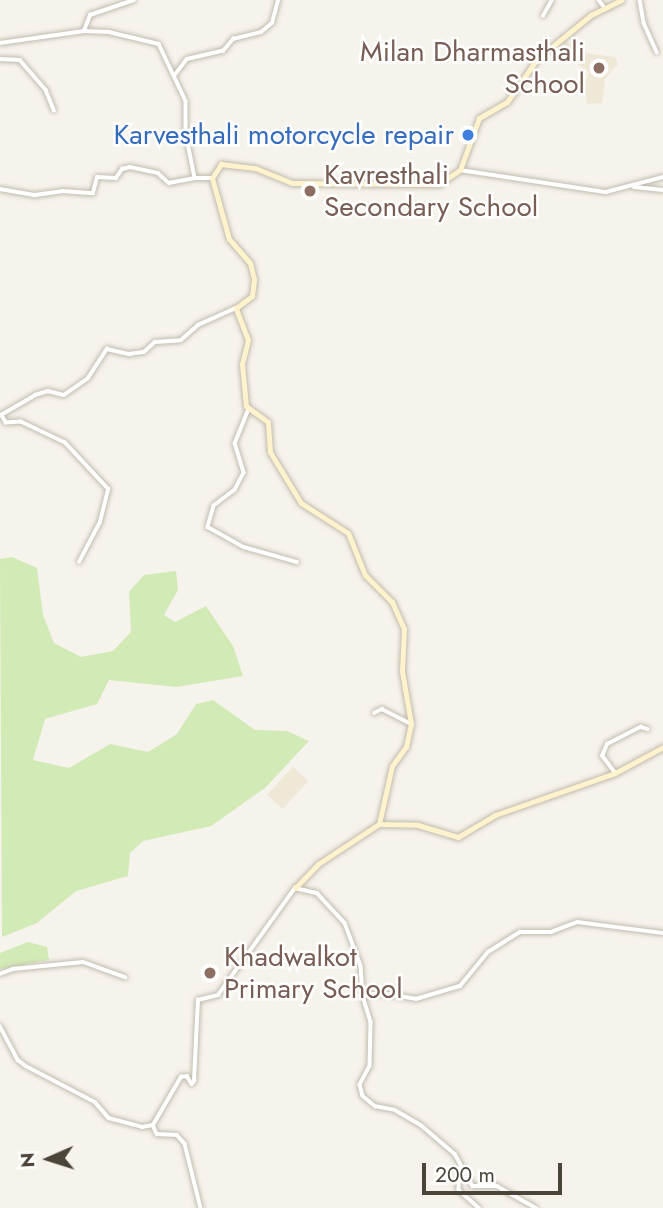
<!DOCTYPE html>
<html>
<head>
<meta charset="utf-8">
<style>
  body { margin:0 }
  #map { position:relative; width:663px; height:1208px; overflow:hidden; background:#f6f3ec; font-family:Jost,sans-serif }
  div>[style] { position:absolute }
  [style*='--x'] { left:calc(var(--x)*1px); top:calc(var(--y)*1px); width:calc(var(--w)*1px); rotate:calc(var(--a)*1deg) }
  .education>* { inset:0; background:#efe8d6; transform-origin:0 0 }
  .green>* { inset:0; background:#d2eab5 }
  .roads { filter:drop-shadow(0 0 2px #c2bbae) drop-shadow(0 0 2px #c2bbae) }
  .street>* { height:3.5px; margin:-1.75px; padding:0 1.75px; transform-origin:1.75px; border-radius:1.75px; background:#fff }
  .secondary>* { height:5px; margin:-2.5px; padding:0 2.5px; transform-origin:2.5px; border-radius:2.5px; background:#fff3cd }
  .dots>* { width:19px; height:19px; translate:-50% -50%; box-sizing:border-box; border:4px solid #fff; border-radius:50% }
  span { translate:-50% -50%; white-space:nowrap; text-align:center; line-height:1.15; -webkit-text-stroke:5px #fff; paint-order:stroke }
  .education-label { font-size:28px; color:#785e54 }
  .right { translate:-100% -50%; text-align:right }
  .left { translate:0 -50%; text-align:left }
  .shop-label { font-size:28px; color:#366cbe }
  .north { position:absolute; left:14px; top:1124px; width:70px; height:70px; -webkit-text-stroke:5px #fff; paint-order:stroke; rotate:267deg; font-size:19px; font-weight:700; line-height:28px; text-align:center; color:#4b4439 }
  .north::after { content:''; display:block; margin:auto; width:24px; height:32px; background:#4b4439; clip-path:polygon(50% 0,100% 100%,50% 72%,0 100%) }
  .scale { position:absolute; left:422px; top:1163px; width:140px; height:32px; box-sizing:border-box; border:4px solid #4b4439; border-top:0; padding-left:9px; font-size:21px; line-height:24px; white-space:nowrap; color:#4b4439; -webkit-text-stroke:5px #fff; paint-order:stroke }
</style>
</head>
<body>
<div id="map">
  <div class="education">
    <div style="clip-path:polygon(566px 41px,584px 53px,615px 57px,618px 64px,605px 79px,602px 103px,587px 104px,584px 87px,589px 72px,555px 50px)"></div>
    <div style="left:293px;top:767px;width:21px;height:38px;rotate:43deg"></div>
  </div>
  <div class="green">
    <div style="clip-path:polygon(12px 557px,37px 568px,43px 615px,54px 643px,81px 657px,113px 651px,131px 632px,129px 592px,144px 575px,176px 571px,178px 590px,164px 615px,175px 622px,206px 606px,233px 646px,243px 676px,176px 687px,109px 680px,97px 704px,45px 719px,33px 760px,69px 768px,110px 744px,148px 752px,177px 734px,196px 704px,213px 700px,255px 730px,287px 731px,309px 741px,265px 788px,211px 826px,143px 841px,130px 853px,128px 876px,76px 891px,37px 923px,2px 937px,0 559px)"></div>
    <div style="clip-path:polygon(28px 942px,47px 947px,49px 960px,0 969px,0 953px)"></div>
  </div>
  <div class="roads">
    <div class="street">
      <div style="--x:599;--y:0;--w:10;--a:53"></div>
      <div style="--x:640;--y:0;--w:23;--a:80"></div>
      <div style="--x:644;--y:23;--w:32;--a:66"></div>
      <div style="--x:543;--y:16;--w:18;--a:-61"></div>
      <div style="--x:84;--y:31;--w:17;--a:-69"></div>
      <div style="--x:90;--y:15;--w:46;--a:-18.8"></div>
      <div style="--x:0;--y:43;--w:85;--a:-8.1"></div>
      <div style="--x:84;--y:31;--w:25;--a:2"></div>
      <div style="--x:109;--y:32;--w:51;--a:13.5"></div>
      <div style="--x:159;--y:44;--w:63;--a:64.7"></div>
      <div style="--x:186;--y:101;--w:32;--a:90"></div>
      <div style="--x:186;--y:133;--w:46;--a:78.7"></div>
      <div style="--x:195;--y:178;--w:17;--a:0"></div>
      <div style="--x:0;--y:59;--w:20;--a:3"></div>
      <div style="--x:20;--y:60;--w:40;--a:49"></div>
      <div style="--x:46;--y:90;--w:22;--a:68"></div>
      <div style="--x:174;--y:76;--w:21;--a:-53"></div>
      <div style="--x:187;--y:59;--w:37;--a:-13"></div>
      <div style="--x:223;--y:51;--w:16;--a:-50"></div>
      <div style="--x:233;--y:39;--w:29;--a:-14"></div>
      <div style="--x:261;--y:32;--w:14;--a:-39"></div>
      <div style="--x:272;--y:23;--w:24;--a:-75"></div>
      <div style="--x:460;--y:170;--w:148;--a:8.6"></div>
      <div style="--x:606;--y:192;--w:59;--a:-14.7"></div>
      <div style="--x:634;--y:187;--w:29;--a:6"></div>
      <div style="--x:0;--y:189;--w:36;--a:10"></div>
      <div style="--x:35;--y:195;--w:27;--a:-8"></div>
      <div style="--x:62;--y:191;--w:31;--a:4"></div>
      <div style="--x:93;--y:193;--w:16;--a:-76"></div>
      <div style="--x:97;--y:177;--w:19;--a:3"></div>
      <div style="--x:116;--y:178;--w:11;--a:-56"></div>
      <div style="--x:122;--y:169;--w:8;--a:-14"></div>
      <div style="--x:130;--y:167;--w:29;--a:12"></div>
      <div style="--x:158;--y:173;--w:15;--a:42"></div>
      <div style="--x:169;--y:183;--w:26;--a:-11"></div>
      <div style="--x:249;--y:409;--w:37;--a:112"></div>
      <div style="--x:235;--y:443;--w:31;--a:73"></div>
      <div style="--x:244;--y:473;--w:19;--a:118"></div>
      <div style="--x:235;--y:490;--w:26;--a:143"></div>
      <div style="--x:214;--y:506;--w:22;--a:106"></div>
      <div style="--x:208;--y:527;--w:41;--a:29.1"></div>
      <div style="--x:244;--y:547;--w:55;--a:15.8"></div>
      <div style="--x:79;--y:562;--w:45;--a:-62.3"></div>
      <div style="--x:100;--y:522;--w:34;--a:-76"></div>
      <div style="--x:108;--y:489;--w:63;--a:-133.1"></div>
      <div style="--x:65;--y:443;--w:49;--a:-154.5"></div>
      <div style="--x:21;--y:422;--w:15;--a:176"></div>
      <div style="--x:6;--y:423;--w:9;--a:-122"></div>
      <div style="--x:1;--y:415;--w:39;--a:-30"></div>
      <div style="--x:35;--y:395;--w:14;--a:-17"></div>
      <div style="--x:48;--y:391;--w:16;--a:14"></div>
      <div style="--x:64;--y:395;--w:29;--a:-35"></div>
      <div style="--x:88;--y:378;--w:35;--a:-57"></div>
      <div style="--x:107;--y:349;--w:23;--a:13"></div>
      <div style="--x:129;--y:354;--w:15;--a:-8"></div>
      <div style="--x:144;--y:352;--w:15;--a:-42"></div>
      <div style="--x:155;--y:342;--w:26;--a:-4"></div>
      <div style="--x:181;--y:340;--w:23;--a:-41"></div>
      <div style="--x:198;--y:325;--w:42;--a:-24.1"></div>
      <div style="--x:374;--y:713;--w:9;--a:-27"></div>
      <div style="--x:382;--y:709;--w:33;--a:27"></div>
      <div style="--x:615;--y:773;--w:21;--a:-127"></div>
      <div style="--x:602;--y:756;--w:13;--a:-67"></div>
      <div style="--x:607;--y:744;--w:38;--a:-27"></div>
      <div style="--x:641;--y:727;--w:7;--a:16"></div>
      <div style="--x:0;--y:974;--w:14;--a:-21"></div>
      <div style="--x:13;--y:969;--w:70;--a:-5.7"></div>
      <div style="--x:83;--y:962;--w:45;--a:19.7"></div>
      <div style="--x:363;--y:996;--w:17;--a:-10"></div>
      <div style="--x:380;--y:993;--w:36;--a:9"></div>
      <div style="--x:416;--y:999;--w:46;--a:-16.5"></div>
      <div style="--x:460;--y:986;--w:44;--a:-50.5"></div>
      <div style="--x:488;--y:952;--w:38;--a:-32"></div>
      <div style="--x:520;--y:932;--w:31;--a:0"></div>
      <div style="--x:551;--y:932;--w:28;--a:-21"></div>
      <div style="--x:577;--y:922;--w:87;--a:7.3"></div>
      <div style="--x:0;--y:1026;--w:38;--a:62"></div>
      <div style="--x:18;--y:1060;--w:10;--a:37"></div>
      <div style="--x:26;--y:1066;--w:78;--a:27.6"></div>
      <div style="--x:95;--y:1102;--w:21;--a:49"></div>
      <div style="--x:109;--y:1118;--w:34;--a:15"></div>
      <div style="--x:142;--y:1127;--w:11;--a:-10"></div>
      <div style="--x:153;--y:1125;--w:56;--a:-59.7"></div>
      <div style="--x:181;--y:1077;--w:6;--a:-9"></div>
      <div style="--x:187;--y:1076;--w:9;--a:58"></div>
      <div style="--x:192;--y:1084;--w:4;--a:-56"></div>
      <div style="--x:194;--y:1081;--w:81;--a:-87.2"></div>
      <div style="--x:198;--y:1000;--w:21;--a:-14"></div>
      <div style="--x:218;--y:995;--w:132;--a:-54.3"></div>
      <div style="--x:295;--y:888;--w:23;--a:13"></div>
      <div style="--x:317;--y:893;--w:41;--a:47"></div>
      <div style="--x:345;--y:923;--w:46;--a:69.6"></div>
      <div style="--x:361;--y:966;--w:30;--a:86"></div>
      <div style="--x:363;--y:996;--w:27;--a:73"></div>
      <div style="--x:371;--y:1022;--w:44;--a:91.3"></div>
      <div style="--x:370;--y:1066;--w:21;--a:118"></div>
      <div style="--x:360;--y:1085;--w:11;--a:75"></div>
      <div style="--x:363;--y:1096;--w:16;--a:40"></div>
      <div style="--x:375;--y:1106;--w:20;--a:11"></div>
      <div style="--x:395;--y:1110;--w:30;--a:30"></div>
      <div style="--x:421;--y:1125;--w:45;--a:40.5"></div>
      <div style="--x:455;--y:1154;--w:37;--a:61"></div>
      <div style="--x:473;--y:1186;--w:24;--a:0"></div>
      <div style="--x:497;--y:1186;--w:45;--a:29.4"></div>
      <div style="--x:153;--y:1125;--w:10;--a:66"></div>
      <div style="--x:157;--y:1134;--w:20;--a:3"></div>
      <div style="--x:177;--y:1135;--w:12;--a:48"></div>
      <div style="--x:185;--y:1144;--w:66;--a:76"></div>
      <div style="--x:460;--y:1168;--w:22;--a:93"></div>
      <div style="--x:459;--y:1190;--w:27;--a:42"></div>
    </div>
    <div class="secondary">
      <div style="--x:379;--y:824;--w:59;--a:-77.4"></div>
      <div style="--x:392;--y:766;--w:24;--a:-54"></div>
      <div style="--x:406;--y:747;--w:24;--a:-78"></div>
      <div style="--x:411;--y:724;--w:54;--a:-99.6"></div>
      <div style="--x:402;--y:671;--w:42;--a:-87.3"></div>
      <div style="--x:404;--y:629;--w:30;--a:-114"></div>
      <div style="--x:392;--y:602;--w:38;--a:-135"></div>
      <div style="--x:365;--y:575;--w:45;--a:-112"></div>
      <div style="--x:348;--y:533;--w:56;--a:-147.4"></div>
      <div style="--x:301;--y:503;--w:60;--a:-121.3"></div>
      <div style="--x:270;--y:452;--w:30;--a:-94"></div>
      <div style="--x:268;--y:422;--w:27;--a:-144"></div>
      <div style="--x:246;--y:406;--w:42;--a:-95.4"></div>
      <div style="--x:242;--y:364;--w:25;--a:-76"></div>
      <div style="--x:248;--y:340;--w:34;--a:-111"></div>
      <div style="--x:236;--y:308;--w:20;--a:-37"></div>
      <div style="--x:252;--y:296;--w:17;--a:-83"></div>
      <div style="--x:254;--y:279;--w:16;--a:-104"></div>
      <div style="--x:250;--y:263;--w:32;--a:-131"></div>
      <div style="--x:229;--y:239;--w:63;--a:-105.6"></div>
      <div style="--x:212;--y:178;--w:17;--a:-57"></div>
      <div style="--x:221;--y:164;--w:34;--a:7"></div>
      <div style="--x:255;--y:168;--w:40;--a:22"></div>
      <div style="--x:292;--y:183;--w:147;--a:0.4"></div>
      <div style="--x:439;--y:184;--w:25;--a:-34"></div>
      <div style="--x:460;--y:170;--w:55;--a:-69.9"></div>
      <div style="--x:479;--y:118;--w:32;--a:-30"></div>
      <div style="--x:507;--y:102;--w:52;--a:-55.1"></div>
      <div style="--x:537;--y:59;--w:70;--a:-39.2"></div>
      <div style="--x:591;--y:15;--w:34;--a:-26"></div>
      <div style="--x:295;--y:888;--w:33;--a:-46"></div>
      <div style="--x:318;--y:864;--w:73;--a:-33.3"></div>
      <div style="--x:379;--y:824;--w:39;--a:1"></div>
      <div style="--x:418;--y:825;--w:42;--a:16.7"></div>
      <div style="--x:458;--y:837;--w:43;--a:-30.7"></div>
      <div style="--x:495;--y:815;--w:127;--a:-19.3"></div>
      <div style="--x:615;--y:773;--w:55;--a:-28.4"></div>
    </div>
  </div>
  <div class="dots">
    <div style="left:599px;top:68px;background:#8d6e63"></div>
    <div style="left:468px;top:135px;background:#3f7fe0"></div>
    <div style="left:310px;top:191px;background:#8d6e63"></div>
    <div style="left:210px;top:973px;background:#8d6e63"></div>
  </div>
  <div class="education-label">
    <span class="right" style="left:585px;top:68px">Milan Dharmasthali<br>School</span>
    <span class="left" style="left:324px;top:191px">Kavresthali<br>Secondary School</span>
    <span class="left" style="left:224px;top:973px">Khadwalkot<br>Primary School</span>
  </div>
  <div class="shop-label">
    <span class="right" style="left:454px;top:135px">Karvesthali motorcycle repair</span>
  </div>
  <div class="north">N</div>
  <div class="scale">200 m</div>
</div>
</body>
</html>
